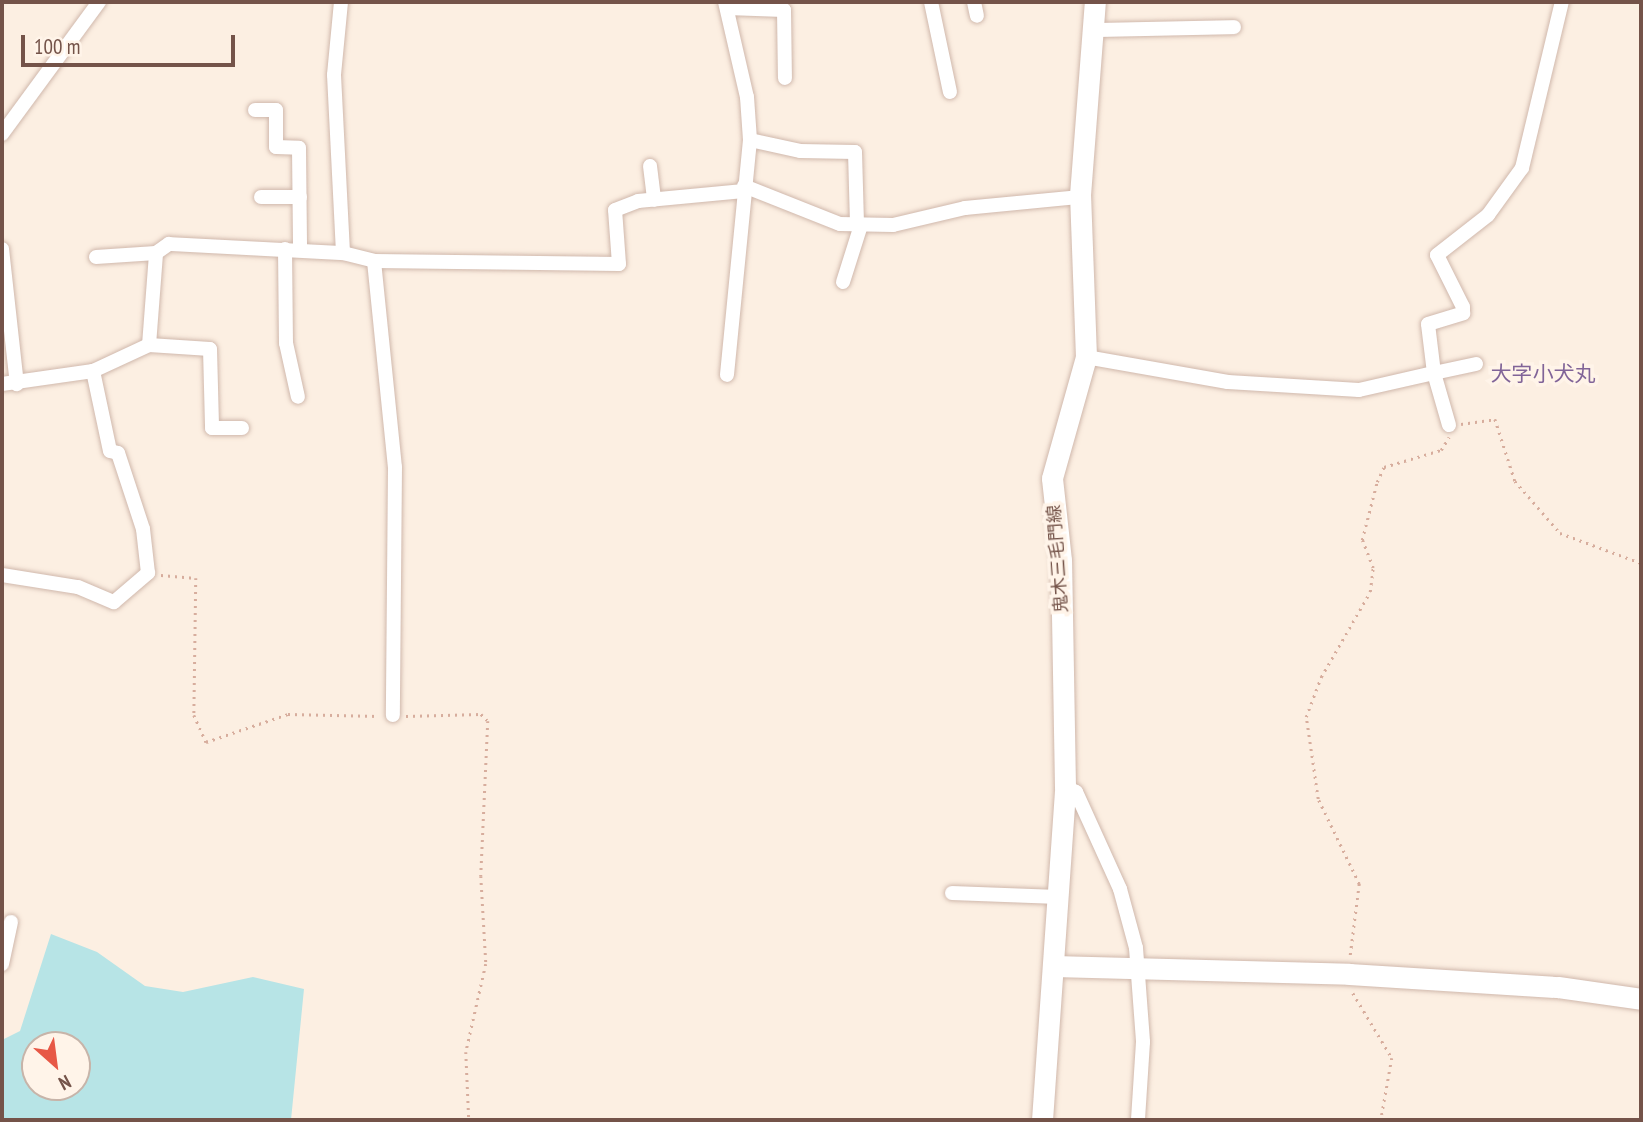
<!DOCTYPE html>
<html>
<head>
<meta charset="utf-8">
<style>
  body { margin:0 }
  #map { position:relative; width:1643px; height:1122px; overflow:hidden; background:#fcefe2; font-family:"PT Sans Narrow","Noto Sans JP",sans-serif }
  div>[style] { position:absolute }
  [style*='--x'] { left:calc(var(--x)*1px); top:calc(var(--y)*1px); width:calc(var(--w)*1px); rotate:calc(var(--a)*1deg) }
  .water>* { inset:0; background:#b7e4e6 }
  .path>* { height:2.5px; margin-top:-1.25px; transform-origin:0; background:repeating-linear-gradient(90deg,#d7ad9d 0 2px,transparent 0 7px) }
  .roads { filter:drop-shadow(0 0 2px #d0b8ac) drop-shadow(0 0 2px #d0b8ac) }
  .street>* { height:14px; margin:-7px; padding:0 7px; transform-origin:7px; border-radius:7px; background:#fff }
  .secondary>* { height:21px; margin:-10.5px; padding:0 10.5px; transform-origin:10.5px; border-radius:10.5px; background:#fff }
  span { translate:-50% -50%; white-space:nowrap; text-align:center; line-height:1.15; -webkit-text-stroke:7px #fff4e9; paint-order:stroke }
  .street-label { font-size:18px; color:#745349 }
  .quarter-label { font-size:21px; color:#816498 }
  .frame { position:absolute; inset:0; border:4px solid #745349; pointer-events:none }
  .north { position:absolute; left:21px; top:1031px; width:70px; height:70px; box-sizing:border-box; background:#fff4e9; border:2px solid #c7b4a9; border-radius:50%; rotate:152deg; font-size:19px; font-weight:700; line-height:28px; text-align:center; color:#745349 }
  .north::after { content:''; display:block; margin:auto; width:24px; height:32px; background:#e75846; clip-path:polygon(50% 0,100% 100%,50% 72%,0 100%) }
  .scale { position:absolute; left:21px; top:35px; width:214px; height:32px; box-sizing:border-box; border:4px solid #745349; border-top:0; padding-left:9px; font-size:21px; line-height:24px; white-space:nowrap; color:#745349; -webkit-text-stroke:5px #fff4e9; paint-order:stroke }
</style>
</head>
<body>
<div id="map">
  <div class="water">
    <div style="clip-path:polygon(evenodd,51px 934px,97px 952px,145px 986px,183px 992px,253px 977px,304px 989px,291px 1120px,2px 1120px,2px 1040px,20px 1031px,51px 934px,35px 1045px,77px 1045px,77px 1087px,35px 1087px,35px 1045px)"></div>
  </div>
  <div class="path">
    <div style="--x:1461;--y:424;--w:34;--a:-8"></div>
    <div style="--x:1495;--y:419;--w:65;--a:72.1"></div>
    <div style="--x:1515;--y:481;--w:69;--a:49.1"></div>
    <div style="--x:1560;--y:533;--w:86;--a:20.3"></div>
    <div style="--x:161;--y:575;--w:35;--a:5"></div>
    <div style="--x:196;--y:578;--w:137;--a:90.8"></div>
    <div style="--x:194;--y:715;--w:30;--a:66"></div>
    <div style="--x:206;--y:742;--w:87;--a:-18.9"></div>
    <div style="--x:288;--y:714;--w:91;--a:1.3"></div>
    <div style="--x:406;--y:716;--w:75;--a:-1.5"></div>
    <div style="--x:481;--y:714;--w:10;--a:45"></div>
    <div style="--x:488;--y:721;--w:155;--a:92.6"></div>
    <div style="--x:481;--y:876;--w:88;--a:86.7"></div>
    <div style="--x:486;--y:964;--w:90;--a:102.8"></div>
    <div style="--x:466;--y:1052;--w:68;--a:87.5"></div>
    <div style="--x:1350;--y:955;--w:72;--a:-82.8"></div>
    <div style="--x:1359;--y:884;--w:94;--a:-115.8"></div>
    <div style="--x:1318;--y:799;--w:83;--a:-98.3"></div>
    <div style="--x:1306;--y:717;--w:43;--a:-69.4"></div>
    <div style="--x:1321;--y:677;--w:98;--a:-60"></div>
    <div style="--x:1370;--y:592;--w:24;--a:-83"></div>
    <div style="--x:1373;--y:568;--w:30;--a:-111"></div>
    <div style="--x:1362;--y:540;--w:60;--a:-75.5"></div>
    <div style="--x:1377;--y:482;--w:17;--a:-65"></div>
    <div style="--x:1384;--y:467;--w:59;--a:-16.6"></div>
    <div style="--x:1441;--y:450;--w:15;--a:-58"></div>
    <div style="--x:1353;--y:993;--w:76;--a:59"></div>
    <div style="--x:1392;--y:1058;--w:63;--a:100.1"></div>
  </div>
  <div class="roads">
    <div class="street">
      <div style="--x:341;--y:2;--w:73;--a:95.5"></div>
      <div style="--x:334;--y:75;--w:178;--a:87.1"></div>
      <div style="--x:343;--y:253;--w:32;--a:14"></div>
      <div style="--x:374;--y:261;--w:245;--a:0.7"></div>
      <div style="--x:619;--y:264;--w:54;--a:-94.2"></div>
      <div style="--x:615;--y:210;--w:25;--a:-21"></div>
      <div style="--x:638;--y:201;--w:106;--a:-5.4"></div>
      <div style="--x:725;--y:2;--w:98;--a:77"></div>
      <div style="--x:747;--y:97;--w:43;--a:86"></div>
      <div style="--x:750;--y:140;--w:236;--a:95.6"></div>
      <div style="--x:931;--y:2;--w:92;--a:78.1"></div>
      <div style="--x:974;--y:2;--w:14;--a:78"></div>
      <div style="--x:727;--y:8;--w:57;--a:2"></div>
      <div style="--x:784;--y:10;--w:68;--a:89.2"></div>
      <div style="--x:1093;--y:30;--w:141;--a:-1.2"></div>
      <div style="--x:255;--y:110;--w:21;--a:0"></div>
      <div style="--x:276;--y:110;--w:37;--a:90"></div>
      <div style="--x:276;--y:147;--w:23;--a:2"></div>
      <div style="--x:299;--y:148;--w:102;--a:89.4"></div>
      <div style="--x:2;--y:134;--w:164;--a:-53.7"></div>
      <div style="--x:750;--y:140;--w:51;--a:12.4"></div>
      <div style="--x:800;--y:151;--w:55;--a:1"></div>
      <div style="--x:855;--y:152;--w:73;--a:88.4"></div>
      <div style="--x:650;--y:166;--w:34;--a:83"></div>
      <div style="--x:744;--y:186;--w:103;--a:21.6"></div>
      <div style="--x:840;--y:224;--w:53;--a:1.1"></div>
      <div style="--x:893;--y:225;--w:74;--a:-13.3"></div>
      <div style="--x:965;--y:208;--w:116;--a:-5.5"></div>
      <div style="--x:261;--y:197;--w:39;--a:0"></div>
      <div style="--x:2;--y:249;--w:136;--a:83.7"></div>
      <div style="--x:285;--y:249;--w:94;--a:89.4"></div>
      <div style="--x:286;--y:343;--w:55;--a:77.5"></div>
      <div style="--x:96;--y:257;--w:60;--a:-3.8"></div>
      <div style="--x:374;--y:261;--w:207;--a:84.2"></div>
      <div style="--x:395;--y:467;--w:248;--a:90.5"></div>
      <div style="--x:843;--y:282;--w:60;--a:-72.5"></div>
      <div style="--x:149;--y:345;--w:92;--a:-85.6"></div>
      <div style="--x:156;--y:253;--w:16;--a:-35"></div>
      <div style="--x:169;--y:244;--w:174;--a:3"></div>
      <div style="--x:1086;--y:357;--w:144;--a:10"></div>
      <div style="--x:1228;--y:382;--w:131;--a:3.5"></div>
      <div style="--x:1359;--y:390;--w:77;--a:-12.8"></div>
      <div style="--x:1434;--y:373;--w:49;--a:-97"></div>
      <div style="--x:1428;--y:324;--w:37;--a:-17"></div>
      <div style="--x:1463;--y:313;--w:6;--a:-90"></div>
      <div style="--x:1463;--y:307;--w:58;--a:-116.6"></div>
      <div style="--x:1437;--y:255;--w:65;--a:-38.1"></div>
      <div style="--x:1488;--y:215;--w:58;--a:-54.1"></div>
      <div style="--x:1522;--y:168;--w:171;--a:-76.5"></div>
      <div style="--x:2;--y:384;--w:92;--a:-8.1"></div>
      <div style="--x:93;--y:371;--w:62;--a:-24.9"></div>
      <div style="--x:149;--y:345;--w:61;--a:3.8"></div>
      <div style="--x:210;--y:349;--w:79;--a:88.5"></div>
      <div style="--x:212;--y:428;--w:30;--a:0"></div>
      <div style="--x:1449;--y:425;--w:54;--a:-106.1"></div>
      <div style="--x:1434;--y:373;--w:43;--a:-12.1"></div>
      <div style="--x:2;--y:575;--w:77;--a:9"></div>
      <div style="--x:78;--y:587;--w:39;--a:23"></div>
      <div style="--x:114;--y:602;--w:45;--a:-40.5"></div>
      <div style="--x:148;--y:573;--w:44;--a:-96.5"></div>
      <div style="--x:143;--y:529;--w:80;--a:-108.2"></div>
      <div style="--x:118;--y:453;--w:8;--a:-166"></div>
      <div style="--x:110;--y:451;--w:82;--a:-102"></div>
      <div style="--x:1065;--y:787;--w:12;--a:24"></div>
      <div style="--x:1076;--y:792;--w:107;--a:65.6"></div>
      <div style="--x:1120;--y:889;--w:61;--a:74.8"></div>
      <div style="--x:1136;--y:948;--w:94;--a:85.7"></div>
      <div style="--x:1143;--y:1042;--w:78;--a:93.7"></div>
      <div style="--x:952;--y:893;--w:106;--a:2.2"></div>
      <div style="--x:2;--y:964;--w:43;--a:-77.9"></div>
    </div>
    <div class="secondary">
      <div style="--x:1053;--y:966;--w:296;--a:1.5"></div>
      <div style="--x:1349;--y:974;--w:209;--a:3.6"></div>
      <div style="--x:1558;--y:987;--w:84;--a:8.2"></div>
      <div style="--x:1042;--y:1120;--w:334;--a:-86"></div>
      <div style="--x:1065;--y:787;--w:227;--a:-91"></div>
      <div style="--x:1061;--y:560;--w:82;--a:-96.3"></div>
      <div style="--x:1052;--y:478;--w:126;--a:-74.3"></div>
      <div style="--x:1086;--y:357;--w:162;--a:-92.1"></div>
      <div style="--x:1080;--y:195;--w:194;--a:-85.6"></div>
    </div>
  </div>
  <div class="street-label">
    <span style="left:1058px;top:559px;rotate:-94deg">鬼木三毛門線</span>
  </div>
  <div class="quarter-label">
    <span style="left:1543px;top:374px">大字小犬丸</span>
  </div>
  <div class="frame"></div>
  <div class="north">N</div>
  <div class="scale">100 m</div>
</div>
</body>
</html>
